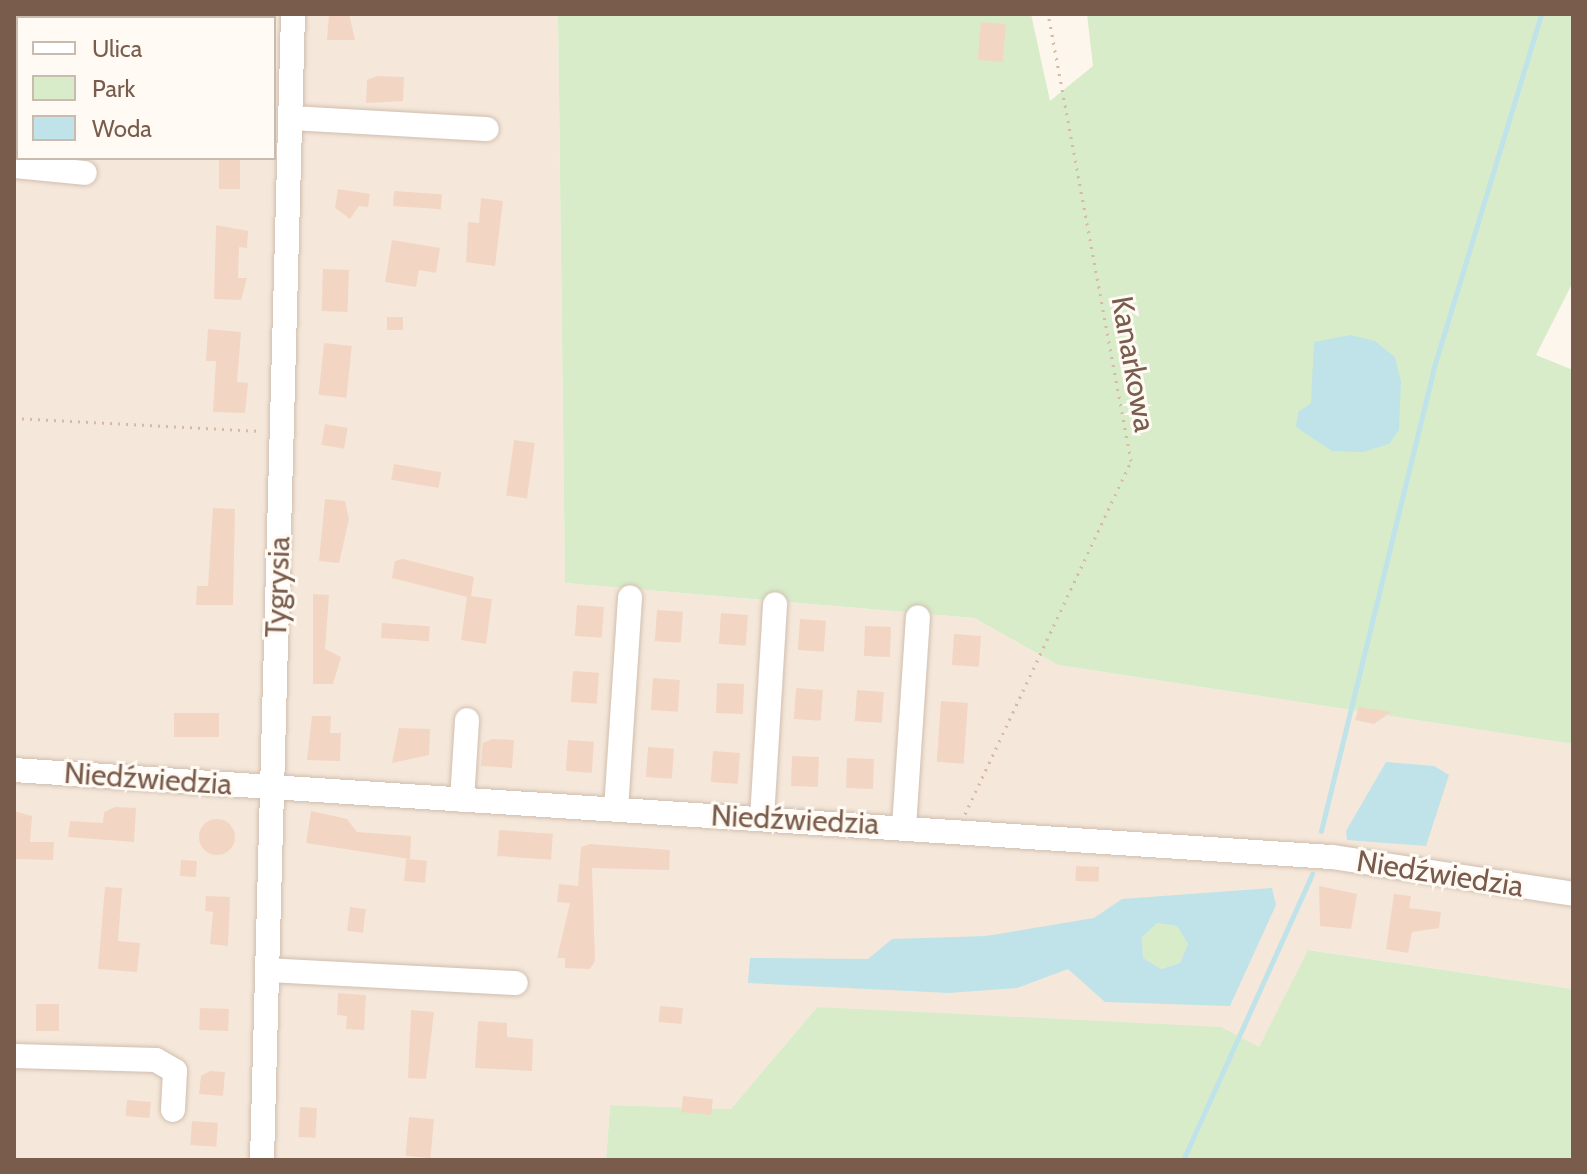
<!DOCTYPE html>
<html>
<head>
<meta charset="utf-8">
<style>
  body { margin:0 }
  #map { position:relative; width:1587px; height:1174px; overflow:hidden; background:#fdf6ec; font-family:Cabin,sans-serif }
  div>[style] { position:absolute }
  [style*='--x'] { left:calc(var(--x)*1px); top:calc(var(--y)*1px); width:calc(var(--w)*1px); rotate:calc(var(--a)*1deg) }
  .residential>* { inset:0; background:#f5e8da }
  .green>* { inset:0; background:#d8ecc9 }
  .water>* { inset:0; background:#bfe3e8 }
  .stream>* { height:5px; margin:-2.5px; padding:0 2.5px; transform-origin:2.5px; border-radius:2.5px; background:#bfe3e8 }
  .building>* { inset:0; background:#f3d5c3; transform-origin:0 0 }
  .round { border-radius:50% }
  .path>* { height:3px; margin-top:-1.5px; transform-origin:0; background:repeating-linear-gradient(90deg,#d9b8a5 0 2px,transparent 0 8px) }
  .roads { filter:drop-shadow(0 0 2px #d1beb0) drop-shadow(0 0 2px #d1beb0) }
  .minor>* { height:24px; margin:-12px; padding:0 12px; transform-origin:12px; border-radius:12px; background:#fff }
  span { translate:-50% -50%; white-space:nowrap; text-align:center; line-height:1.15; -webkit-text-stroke:6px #fffaf3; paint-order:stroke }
  .street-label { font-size:30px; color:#7a5c4d }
  .frame { position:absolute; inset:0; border:16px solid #7a5c4d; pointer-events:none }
  .legend { position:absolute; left:16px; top:16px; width:260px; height:144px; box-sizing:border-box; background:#fffaf3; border:2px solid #cabbb1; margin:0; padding:10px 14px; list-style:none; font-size:24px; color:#7a5c4d }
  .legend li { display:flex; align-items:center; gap:16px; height:40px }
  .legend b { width:40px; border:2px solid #cabbb1 }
</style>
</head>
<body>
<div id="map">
  <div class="residential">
    <div style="clip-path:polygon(evenodd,14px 14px,558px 14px,565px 583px,974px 618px,1058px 665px,1573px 744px,1573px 989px,1309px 950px,1259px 1047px,817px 1007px,731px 1109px,610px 1105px,606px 1160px,14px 1160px,14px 14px,18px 18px,274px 18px,274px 158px,18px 158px,18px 18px)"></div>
  </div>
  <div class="green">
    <div style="clip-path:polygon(558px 14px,1031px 14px,1050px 101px,1093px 66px,1087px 14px,1573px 14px,1573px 282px,1536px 355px,1573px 370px,1573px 744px,1058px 665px,974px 618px,565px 583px)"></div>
    <div style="clip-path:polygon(1157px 923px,1177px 926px,1188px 944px,1180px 963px,1160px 969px,1143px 958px,1142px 937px)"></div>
    <div style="clip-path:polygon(1308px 950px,1573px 989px,1573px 1160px,606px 1160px,610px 1105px,731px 1109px,817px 1007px,1221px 1027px,1259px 1047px)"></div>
  </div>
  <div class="water">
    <div style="clip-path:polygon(1350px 335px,1375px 341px,1395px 357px,1401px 382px,1399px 430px,1389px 444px,1363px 452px,1332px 451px,1296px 427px,1298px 412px,1311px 403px,1314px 342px)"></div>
    <div style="clip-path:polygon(1386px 762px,1434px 766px,1449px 775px,1426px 846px,1347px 840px,1346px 831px)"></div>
    <div style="clip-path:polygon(evenodd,1272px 888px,1276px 905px,1230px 1006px,1105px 1002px,1068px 969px,1017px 988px,949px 993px,748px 983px,750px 958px,868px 959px,892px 939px,986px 936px,1094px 918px,1122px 899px,1272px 888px,1157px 923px,1177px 926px,1188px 944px,1180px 963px,1161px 969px,1143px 958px,1142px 937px,1157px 923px)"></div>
  </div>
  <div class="stream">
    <div style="--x:1321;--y:831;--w:474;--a:-76.3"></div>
    <div style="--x:1433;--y:370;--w:372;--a:-73.1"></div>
    <div style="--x:1183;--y:1160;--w:314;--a:-65.7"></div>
  </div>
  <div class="building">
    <div style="clip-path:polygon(329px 14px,349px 14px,355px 40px,327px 40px)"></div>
    <div style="left:981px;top:22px;width:25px;height:38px;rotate:5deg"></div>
    <div style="clip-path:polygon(377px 76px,404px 77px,403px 101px,366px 103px,367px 80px)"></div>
    <div style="left:219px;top:158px;width:21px;height:31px"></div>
    <div style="clip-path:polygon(338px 189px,370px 194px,368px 207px,359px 206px,350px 219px,335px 208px)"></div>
    <div style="left:394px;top:191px;width:48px;height:15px;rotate:4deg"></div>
    <div style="clip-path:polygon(481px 198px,503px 201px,495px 266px,466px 262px,468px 222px,479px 223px)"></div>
    <div style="clip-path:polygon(216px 225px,248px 231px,247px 248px,239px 247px,238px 278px,247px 278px,241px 300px,214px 299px)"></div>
    <div style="clip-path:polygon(392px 240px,440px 248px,436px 273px,419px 270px,416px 287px,385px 282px)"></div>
    <div style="left:323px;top:269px;width:26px;height:42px;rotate:2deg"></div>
    <div style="left:387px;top:317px;width:16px;height:13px"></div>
    <div style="clip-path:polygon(208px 329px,241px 332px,237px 382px,248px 383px,245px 413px,213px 412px,216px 361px,206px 361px)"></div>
    <div style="left:324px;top:343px;width:28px;height:52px;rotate:6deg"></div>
    <div style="left:325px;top:424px;width:23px;height:21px;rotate:10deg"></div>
    <div style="left:514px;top:440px;width:21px;height:56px;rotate:8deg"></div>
    <div style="left:394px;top:464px;width:48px;height:16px;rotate:10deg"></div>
    <div style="clip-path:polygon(325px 499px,345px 501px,349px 519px,339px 563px,319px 561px)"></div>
    <div style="clip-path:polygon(213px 508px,235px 509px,233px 605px,196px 605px,197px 586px,208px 586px)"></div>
    <div style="clip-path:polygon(403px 559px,474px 577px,471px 596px,492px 599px,486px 644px,461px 640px,467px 597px,392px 578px,395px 561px)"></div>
    <div style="clip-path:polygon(313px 594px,329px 595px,325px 649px,341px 657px,333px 684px,313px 684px)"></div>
    <div style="left:577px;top:605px;width:27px;height:31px;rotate:4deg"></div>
    <div style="left:657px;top:610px;width:26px;height:31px;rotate:4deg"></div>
    <div style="left:721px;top:613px;width:27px;height:31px;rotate:4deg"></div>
    <div style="left:800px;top:619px;width:26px;height:31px;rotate:4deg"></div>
    <div style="left:382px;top:623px;width:48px;height:15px;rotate:4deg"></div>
    <div style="left:865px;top:626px;width:26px;height:30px;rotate:2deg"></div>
    <div style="left:954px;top:634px;width:27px;height:31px;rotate:4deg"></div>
    <div style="left:573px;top:671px;width:26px;height:31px;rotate:4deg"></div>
    <div style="left:653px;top:678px;width:27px;height:32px;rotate:4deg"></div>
    <div style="left:717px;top:683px;width:27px;height:30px;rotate:2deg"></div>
    <div style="left:796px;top:688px;width:27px;height:31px;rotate:4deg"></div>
    <div style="left:857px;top:690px;width:27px;height:31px;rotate:4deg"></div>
    <div style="left:941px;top:701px;width:27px;height:61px;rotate:4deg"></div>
    <div style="clip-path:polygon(1359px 707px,1391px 712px,1374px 724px,1355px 720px)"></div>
    <div style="left:174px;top:713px;width:45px;height:24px"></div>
    <div style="clip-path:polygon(312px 716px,331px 716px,330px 733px,341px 733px,340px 761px,307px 760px)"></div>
    <div style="clip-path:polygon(399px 728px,430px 729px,429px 755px,392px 763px)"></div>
    <div style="clip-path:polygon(492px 739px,514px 740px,512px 768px,481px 766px,483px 743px)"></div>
    <div style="left:568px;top:740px;width:26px;height:31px;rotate:4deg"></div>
    <div style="left:648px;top:747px;width:26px;height:30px;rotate:4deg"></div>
    <div style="left:713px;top:751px;width:27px;height:31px;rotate:4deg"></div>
    <div style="left:792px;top:756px;width:27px;height:30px;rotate:2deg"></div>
    <div style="left:847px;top:758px;width:27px;height:30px;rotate:2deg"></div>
    <div style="clip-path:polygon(115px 807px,136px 808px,134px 842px,68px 837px,70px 821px,103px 823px,104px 812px)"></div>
    <div style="clip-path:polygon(14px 811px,32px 816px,30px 842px,54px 842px,53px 860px,16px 859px)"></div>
    <div style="clip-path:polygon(311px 811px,347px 819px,357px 832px,411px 836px,410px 859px,306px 843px)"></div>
    <div class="round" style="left:199px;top:819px;width:36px;height:36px"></div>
    <div style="left:499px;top:830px;width:54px;height:26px;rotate:4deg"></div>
    <div style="clip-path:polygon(590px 844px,670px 850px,669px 870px,592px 868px,595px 961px,590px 969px,565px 968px,565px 958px,557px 958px,570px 903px,557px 902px,559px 884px,578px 886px,581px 847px)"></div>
    <div style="left:406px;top:859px;width:21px;height:22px;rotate:5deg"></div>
    <div style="left:181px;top:860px;width:16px;height:16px;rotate:4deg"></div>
    <div style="left:1076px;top:866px;width:23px;height:15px;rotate:2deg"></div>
    <div style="clip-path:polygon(1319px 886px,1357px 894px,1351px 929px,1320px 926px)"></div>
    <div style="clip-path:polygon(105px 887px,122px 888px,118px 941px,140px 943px,137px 972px,98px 969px)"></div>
    <div style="clip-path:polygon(1394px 894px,1411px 896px,1409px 908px,1441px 912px,1439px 928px,1412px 932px,1408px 953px,1386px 949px)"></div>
    <div style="clip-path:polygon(206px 896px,230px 897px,228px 946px,210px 944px,213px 912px,205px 911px)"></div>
    <div style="left:350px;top:907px;width:16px;height:24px;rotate:7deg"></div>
    <div style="clip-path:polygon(338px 993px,366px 995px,364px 1030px,346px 1029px,347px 1016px,337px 1015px)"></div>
    <div style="left:36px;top:1004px;width:23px;height:27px"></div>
    <div style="left:660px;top:1006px;width:23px;height:16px;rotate:5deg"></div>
    <div style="left:200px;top:1008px;width:29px;height:22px;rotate:2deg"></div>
    <div style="clip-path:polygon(411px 1010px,434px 1012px,426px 1079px,408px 1078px)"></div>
    <div style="clip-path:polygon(478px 1021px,507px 1023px,507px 1037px,533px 1039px,532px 1071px,475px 1068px)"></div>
    <div style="clip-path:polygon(210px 1071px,225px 1072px,223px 1096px,199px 1094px,201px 1076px)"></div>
    <div style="left:683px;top:1096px;width:30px;height:16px;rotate:6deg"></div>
    <div style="left:127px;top:1100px;width:24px;height:16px;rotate:5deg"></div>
    <div style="left:300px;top:1107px;width:17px;height:30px;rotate:3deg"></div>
    <div style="left:409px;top:1117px;width:25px;height:39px;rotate:5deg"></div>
    <div style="left:192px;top:1121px;width:26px;height:24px;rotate:4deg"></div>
  </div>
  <div class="path">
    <div style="--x:14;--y:418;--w:248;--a:3"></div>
    <div style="--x:965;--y:814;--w:390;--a:-64.8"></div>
    <div style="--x:1131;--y:461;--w:455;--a:-100.5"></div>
  </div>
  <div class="roads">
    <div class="minor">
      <div style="--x:290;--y:118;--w:197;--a:3.2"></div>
      <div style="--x:14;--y:166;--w:71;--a:5.6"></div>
      <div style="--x:14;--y:770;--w:1321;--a:3.78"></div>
      <div style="--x:1332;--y:857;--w:244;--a:8.7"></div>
      <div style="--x:462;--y:800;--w:80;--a:-86.4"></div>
      <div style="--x:616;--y:809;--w:212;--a:-86.2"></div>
      <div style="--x:762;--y:818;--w:214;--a:-86.5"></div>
      <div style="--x:904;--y:827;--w:210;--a:-86.2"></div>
      <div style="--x:267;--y:970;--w:249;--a:3"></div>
      <div style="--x:14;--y:1056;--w:142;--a:1.6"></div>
      <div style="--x:156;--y:1060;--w:22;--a:30"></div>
      <div style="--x:175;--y:1071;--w:39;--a:93"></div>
      <div style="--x:262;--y:1160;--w:1146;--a:-88.45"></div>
    </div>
  </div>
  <div class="street-label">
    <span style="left:1133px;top:364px;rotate:80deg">Kanarkowa</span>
    <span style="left:278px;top:587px;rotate:-88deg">Tygrysia</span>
    <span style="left:148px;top:779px;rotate:4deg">Niedźwiedzia</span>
    <span style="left:795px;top:820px;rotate:3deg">Niedźwiedzia</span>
    <span style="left:1440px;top:874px;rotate:9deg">Niedźwiedzia</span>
  </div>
  <div class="frame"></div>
  <ul class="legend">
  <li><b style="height:10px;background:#fff"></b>Ulica</li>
  <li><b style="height:22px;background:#d8ecc9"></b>Park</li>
  <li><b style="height:22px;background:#bfe3e8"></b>Woda</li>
  </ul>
</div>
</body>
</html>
